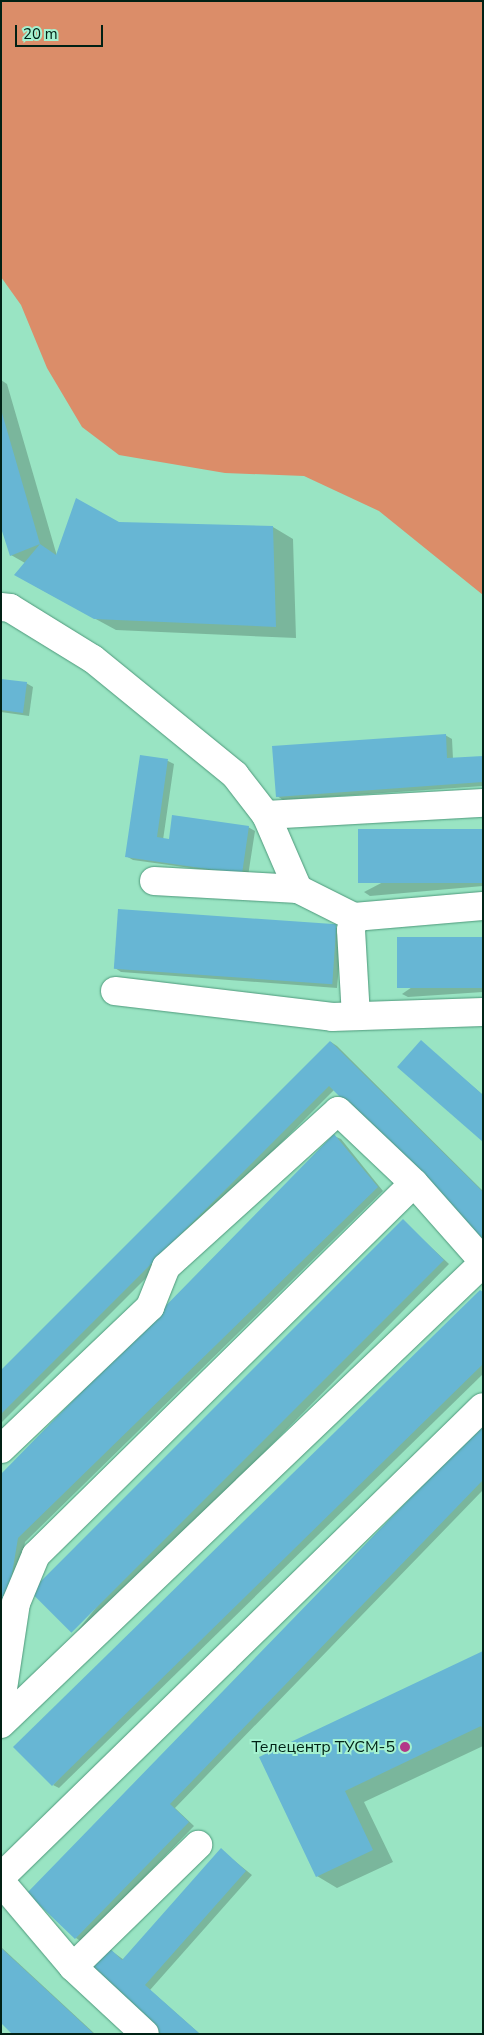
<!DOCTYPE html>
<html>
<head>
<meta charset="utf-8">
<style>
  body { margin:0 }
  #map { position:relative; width:484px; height:2035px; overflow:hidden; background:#99e4c3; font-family:"Nunito Sans",sans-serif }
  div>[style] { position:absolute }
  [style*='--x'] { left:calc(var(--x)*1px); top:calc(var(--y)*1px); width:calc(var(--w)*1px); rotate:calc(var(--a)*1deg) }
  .green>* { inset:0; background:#db8d69 }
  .shadow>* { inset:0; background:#0003 }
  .building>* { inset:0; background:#67b6d4; transform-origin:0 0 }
  .roads { filter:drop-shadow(0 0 1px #4e997b) drop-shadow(0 0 1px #4e997b) }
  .minor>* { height:28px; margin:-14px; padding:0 14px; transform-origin:14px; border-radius:14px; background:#fff }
  .dots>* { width:14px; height:14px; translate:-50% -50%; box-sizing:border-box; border:2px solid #a5f2d0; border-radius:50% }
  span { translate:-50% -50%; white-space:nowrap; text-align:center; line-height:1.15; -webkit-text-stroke:4px #a5f2d0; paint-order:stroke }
  .poi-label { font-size:16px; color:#012115 }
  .right { translate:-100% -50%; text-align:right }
  .frame { position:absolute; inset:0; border:2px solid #012115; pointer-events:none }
  .scale { position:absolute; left:15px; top:25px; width:88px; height:22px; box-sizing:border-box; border:2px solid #012115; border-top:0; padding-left:6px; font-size:15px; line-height:18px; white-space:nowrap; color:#012115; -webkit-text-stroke:4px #a5f2d0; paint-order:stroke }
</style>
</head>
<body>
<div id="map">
  <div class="green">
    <div style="clip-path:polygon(1px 1px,483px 1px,483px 595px,379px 511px,304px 476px,225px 473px,119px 455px,82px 427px,47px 368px,21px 305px,1px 277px)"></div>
  </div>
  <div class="shadow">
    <div style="clip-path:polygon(1px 380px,7px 384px,57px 556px,118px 524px,273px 527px,293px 539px,296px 638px,116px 630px,35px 586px,25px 563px,11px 555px,1px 524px)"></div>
    <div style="clip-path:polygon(1px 680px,26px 683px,33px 687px,29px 716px,1px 712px)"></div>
    <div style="clip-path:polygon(445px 735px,452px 739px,453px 759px,483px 757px,483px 786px,283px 800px,277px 796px)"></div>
    <div style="clip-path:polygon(141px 757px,168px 761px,174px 764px,163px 840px,248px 827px,255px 831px,248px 876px,133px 860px,126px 856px)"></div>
    <div style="clip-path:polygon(483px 830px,483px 886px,370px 896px,364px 892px)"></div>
    <div style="clip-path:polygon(335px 927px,342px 931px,337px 988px,121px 972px,115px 968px)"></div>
    <div style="clip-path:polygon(483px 938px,483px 992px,408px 997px,402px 994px)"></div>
    <div style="clip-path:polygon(331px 1042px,337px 1046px,483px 1191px,483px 1238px,334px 1090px,1px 1423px,1px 1372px)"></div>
    <div style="clip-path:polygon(421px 1042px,483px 1095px,483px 1141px)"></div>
    <div style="clip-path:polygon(334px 1136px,341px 1139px,383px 1191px,25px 1542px,1px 1688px,1px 1476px)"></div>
    <div style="clip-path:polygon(403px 1221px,449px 1264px,82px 1638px,75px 1634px)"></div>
    <div style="clip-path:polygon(483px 1293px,483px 1374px,59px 1788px,53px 1785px)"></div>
    <div style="clip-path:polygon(483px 1424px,483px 1490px,175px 1808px,194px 1826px,82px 1942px,76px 1938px,29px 1893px)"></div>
    <div style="clip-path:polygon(483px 1653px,483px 1746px,364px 1802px,393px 1862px,337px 1888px,317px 1876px,261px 1757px)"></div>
    <div style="clip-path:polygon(221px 1850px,252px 1875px,150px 1990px,200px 2034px,157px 2034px,105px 1946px,124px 1960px)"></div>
    <div style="clip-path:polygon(1px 1947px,95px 2034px,14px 2034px,1px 2022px)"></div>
  </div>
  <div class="building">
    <div style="clip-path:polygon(2px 413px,40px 544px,56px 555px,76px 498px,119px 522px,273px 526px,276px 627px,94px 619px,14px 575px,40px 544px,10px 556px,1px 528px)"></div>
    <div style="clip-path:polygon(1px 679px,27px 682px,23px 713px,1px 710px)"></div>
    <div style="clip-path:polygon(446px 734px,447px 758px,483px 756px,483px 782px,276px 797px,272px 746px)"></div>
    <div style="clip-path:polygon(140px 755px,168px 759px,157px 837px,169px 839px,172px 815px,249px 826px,242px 874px,125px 857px)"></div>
    <div style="left:483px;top:829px;width:54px;height:125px;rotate:90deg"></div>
    <div style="left:118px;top:909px;width:219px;height:60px;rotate:4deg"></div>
    <div style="left:483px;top:937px;width:51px;height:86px;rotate:90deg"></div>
    <div style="clip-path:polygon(421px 1040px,483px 1095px,483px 1142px,397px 1067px)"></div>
    <div style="clip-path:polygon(330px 1041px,483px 1192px,483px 1239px,329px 1086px,1px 1414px,1px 1370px)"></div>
    <div style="clip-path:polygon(334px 1134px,378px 1187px,18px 1538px,1px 1640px,1px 1474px)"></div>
    <div style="left:403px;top:1219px;width:58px;height:527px;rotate:45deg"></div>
    <div style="clip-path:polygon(480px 1290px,483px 1292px,483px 1364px,52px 1786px,13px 1747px)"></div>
    <div style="clip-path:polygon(483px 1423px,483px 1480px,170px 1804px,189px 1822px,75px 1939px,27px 1893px)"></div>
    <div style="clip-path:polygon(483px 1651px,483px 1730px,481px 1726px,345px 1791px,373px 1850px,316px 1877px,259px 1757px)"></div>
    <div style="clip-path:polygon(221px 1848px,246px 1871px,145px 1985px,200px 2034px,155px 2034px,83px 1970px,105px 1944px,122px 1960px)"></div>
    <div style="clip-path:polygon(1px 1948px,94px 2034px,12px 2034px,1px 2023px)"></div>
  </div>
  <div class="roads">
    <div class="minor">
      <div style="--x:1;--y:607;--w:9;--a:6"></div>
      <div style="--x:10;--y:608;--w:97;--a:31.6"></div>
      <div style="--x:93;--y:659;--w:183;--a:39.2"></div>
      <div style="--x:235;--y:775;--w:51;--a:52.2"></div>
      <div style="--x:266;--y:815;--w:81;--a:66.6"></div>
      <div style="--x:266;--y:815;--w:217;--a:-3.2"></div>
      <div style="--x:154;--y:881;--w:144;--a:3.2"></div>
      <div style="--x:298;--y:889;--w:63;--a:26.6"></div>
      <div style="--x:354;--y:917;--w:129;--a:-4.9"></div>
      <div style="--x:354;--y:917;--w:13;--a:103"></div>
      <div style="--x:351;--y:930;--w:86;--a:86.7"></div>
      <div style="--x:115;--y:991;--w:219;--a:6.8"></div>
      <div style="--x:332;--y:1017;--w:151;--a:-1.9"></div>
      <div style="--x:1;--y:1449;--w:206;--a:-43.6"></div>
      <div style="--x:150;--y:1307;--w:43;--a:-68.2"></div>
      <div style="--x:166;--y:1267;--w:232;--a:-42.2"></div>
      <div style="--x:338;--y:1111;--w:105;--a:43.5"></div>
      <div style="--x:414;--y:1183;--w:104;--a:48.5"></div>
      <div style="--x:1;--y:1702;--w:100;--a:-81.4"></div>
      <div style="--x:16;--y:1603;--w:52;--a:-67.4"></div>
      <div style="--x:36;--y:1555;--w:530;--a:-44.54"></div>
      <div style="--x:1;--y:1724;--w:667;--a:-43.72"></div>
      <div style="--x:1;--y:1877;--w:673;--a:-44.28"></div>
      <div style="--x:1;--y:1882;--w:111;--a:49.7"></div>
      <div style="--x:73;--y:1967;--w:98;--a:42.9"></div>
      <div style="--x:73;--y:1967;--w:175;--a:-44.3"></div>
    </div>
  </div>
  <div class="dots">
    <div style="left:405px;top:1747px;background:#b33788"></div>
  </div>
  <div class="poi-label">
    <span class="right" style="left:395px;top:1747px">Телецентр ТУСМ-5</span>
  </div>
  <div class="frame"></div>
  <div class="scale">20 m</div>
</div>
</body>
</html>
